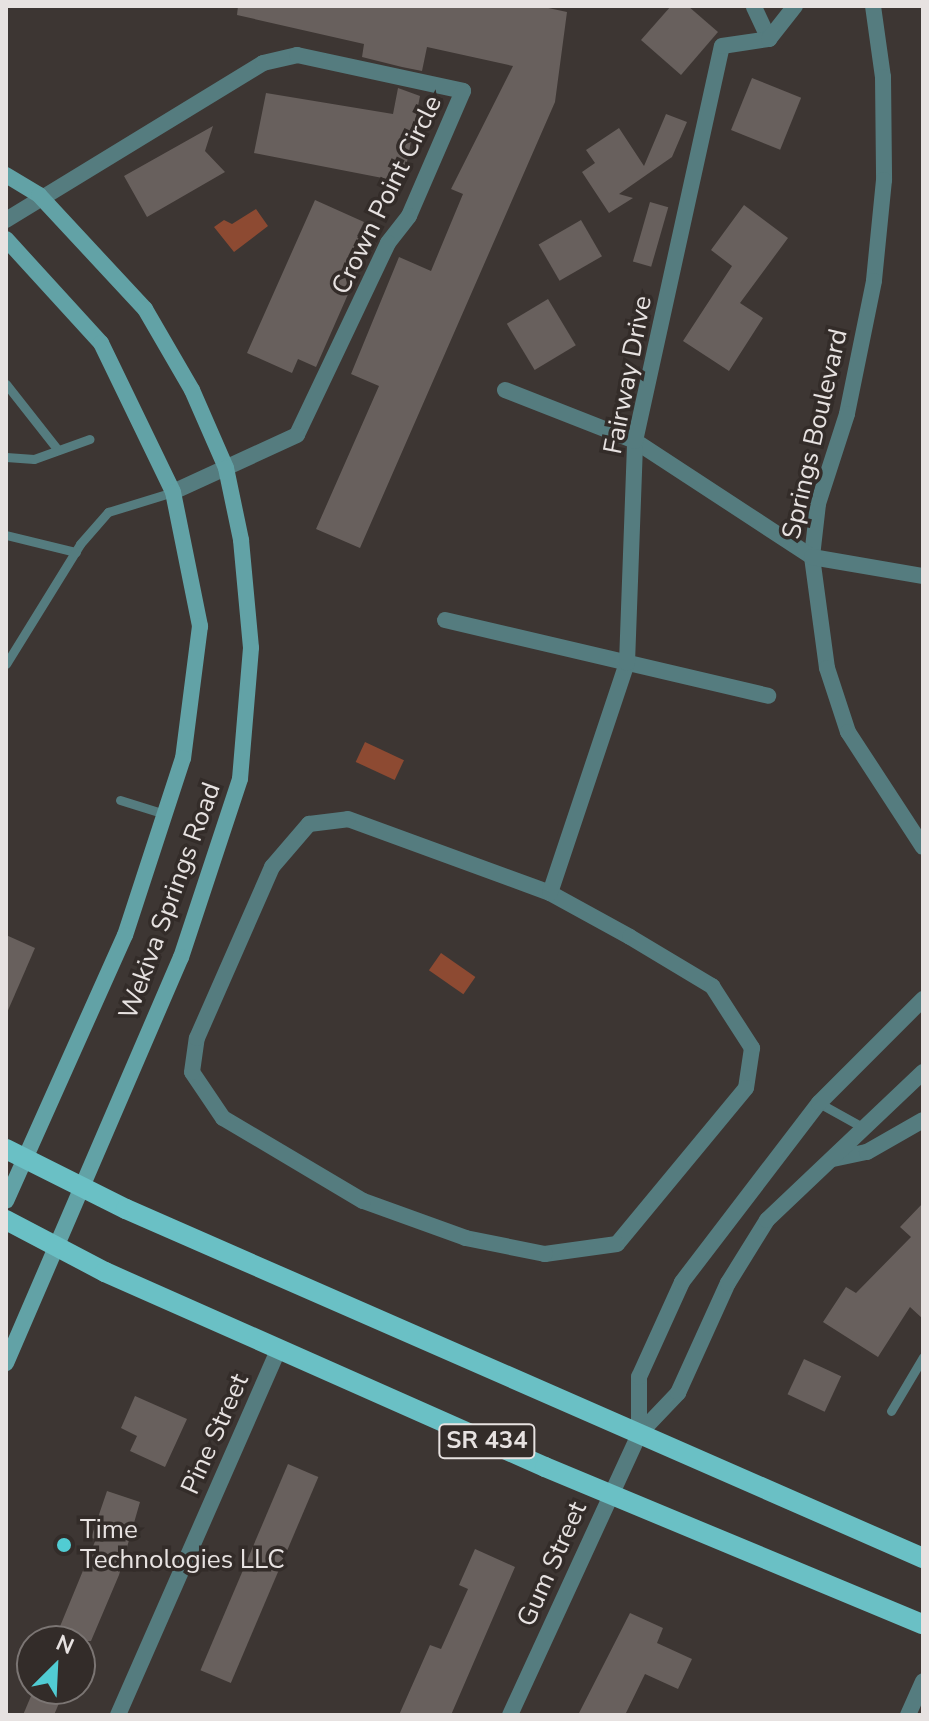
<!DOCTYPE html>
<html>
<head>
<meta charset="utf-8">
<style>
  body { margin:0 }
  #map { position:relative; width:929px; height:1721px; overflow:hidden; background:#3d3633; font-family:"Nunito Sans",sans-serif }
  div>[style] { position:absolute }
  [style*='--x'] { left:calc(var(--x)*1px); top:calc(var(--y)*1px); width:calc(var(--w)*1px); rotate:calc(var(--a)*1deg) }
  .water>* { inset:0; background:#8d4a32; transform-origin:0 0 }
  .building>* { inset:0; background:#68605d; transform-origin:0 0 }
  .lane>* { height:9px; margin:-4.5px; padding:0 4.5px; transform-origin:4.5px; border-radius:4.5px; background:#557c7f }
  .street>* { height:16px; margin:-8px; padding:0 8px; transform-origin:8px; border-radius:8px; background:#557c7f }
  .secondary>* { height:16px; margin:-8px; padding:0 8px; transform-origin:8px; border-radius:8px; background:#62a2a6 }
  .primary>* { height:20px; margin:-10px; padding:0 10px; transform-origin:10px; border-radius:10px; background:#6ac0c5 }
  .dots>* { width:22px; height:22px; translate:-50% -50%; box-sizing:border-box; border:4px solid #332c29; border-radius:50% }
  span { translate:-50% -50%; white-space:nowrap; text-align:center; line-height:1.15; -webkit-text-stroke:7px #332c29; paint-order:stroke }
  .shield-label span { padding:2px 6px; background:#332c29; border:2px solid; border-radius:6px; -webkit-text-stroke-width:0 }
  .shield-label { font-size:24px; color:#e7e2e1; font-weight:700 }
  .street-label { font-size:26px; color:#e7e2e1 }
  .poi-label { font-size:26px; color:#e7e2e1 }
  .left { translate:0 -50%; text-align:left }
  .frame { position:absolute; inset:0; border:8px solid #e7e2e1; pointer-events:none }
  .north { position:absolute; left:16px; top:1625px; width:80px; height:80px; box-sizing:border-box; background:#332c29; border:2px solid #7b7573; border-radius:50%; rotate:24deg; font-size:22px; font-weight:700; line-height:32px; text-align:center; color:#e7e2e1 }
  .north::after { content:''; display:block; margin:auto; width:28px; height:36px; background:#51ccd3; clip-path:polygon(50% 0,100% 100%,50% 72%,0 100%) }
</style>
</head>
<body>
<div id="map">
  <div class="water">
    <div style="clip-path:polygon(256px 209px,268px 226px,234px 252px,214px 227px,224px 220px,232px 224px)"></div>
    <div style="left:365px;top:742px;width:43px;height:22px;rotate:25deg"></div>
    <div style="left:441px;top:953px;width:42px;height:21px;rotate:35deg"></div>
  </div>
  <div class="building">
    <div style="clip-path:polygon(238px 6px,539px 6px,567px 12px,555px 102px,360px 548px,316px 529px,379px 386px,351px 374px,399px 257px,431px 271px,463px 194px,451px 189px,513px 66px,427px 47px,422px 71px,402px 67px,362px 57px,364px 44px,237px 15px)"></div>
    <div style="clip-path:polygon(671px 6px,688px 6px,718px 32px,681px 75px,641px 40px)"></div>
    <div style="left:752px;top:78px;width:53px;height:56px;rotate:22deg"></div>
    <div style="clip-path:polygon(398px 88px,420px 96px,403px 182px,254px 153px,266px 93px,393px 114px)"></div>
    <div style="clip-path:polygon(666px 114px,687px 122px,672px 157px,619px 194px,633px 198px,609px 213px,582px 172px,595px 163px,586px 150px,619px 128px,644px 166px)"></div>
    <div style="clip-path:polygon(213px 126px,205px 151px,225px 172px,147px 217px,124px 176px)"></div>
    <div style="clip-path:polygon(315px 200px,364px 222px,357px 236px,371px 242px,316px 367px,298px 359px,292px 373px,247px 353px)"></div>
    <div style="left:650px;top:202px;width:19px;height:62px;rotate:16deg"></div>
    <div style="clip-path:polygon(744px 205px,788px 238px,740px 303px,763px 318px,729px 371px,683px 341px,732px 266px,711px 250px)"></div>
    <div style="left:581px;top:220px;width:42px;height:49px;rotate:60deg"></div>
    <div style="left:548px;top:299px;width:54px;height:48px;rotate:59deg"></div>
    <div style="clip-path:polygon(6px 935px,35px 948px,6px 1015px)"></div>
    <div style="clip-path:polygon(923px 1203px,923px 1319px,910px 1307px,878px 1357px,823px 1322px,846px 1287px,856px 1293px,911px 1237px,900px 1227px)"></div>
    <div style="left:804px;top:1359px;width:41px;height:39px;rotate:25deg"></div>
    <div style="clip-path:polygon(135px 1396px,187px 1419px,165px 1467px,130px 1451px,137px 1436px,121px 1428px)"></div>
    <div style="left:288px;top:1464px;width:33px;height:224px;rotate:23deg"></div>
    <div style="clip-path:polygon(107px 1491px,140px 1502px,119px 1575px,91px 1641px,54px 1641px,96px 1539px,91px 1538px)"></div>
    <div style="clip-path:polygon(475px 1549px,515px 1567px,451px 1715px,399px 1715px,430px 1645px,441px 1649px,468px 1589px,459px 1585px)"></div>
    <div style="clip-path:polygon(630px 1613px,663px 1628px,657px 1643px,692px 1659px,678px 1689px,645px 1674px,625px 1715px,578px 1715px)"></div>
    <div style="clip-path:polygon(34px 1689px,65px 1689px,54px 1715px,23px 1715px)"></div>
  </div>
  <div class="lane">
    <div style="--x:6;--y:384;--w:84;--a:51.8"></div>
    <div style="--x:6;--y:457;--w:28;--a:4"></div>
    <div style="--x:34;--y:459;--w:59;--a:-19.7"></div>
    <div style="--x:6;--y:535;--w:72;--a:13.7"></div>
    <div style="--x:6;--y:664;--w:141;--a:-58.3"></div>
    <div style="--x:80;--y:544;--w:43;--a:-48.8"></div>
    <div style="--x:108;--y:512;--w:68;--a:-17.1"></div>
    <div style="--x:120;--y:800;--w:47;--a:17.3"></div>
    <div style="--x:819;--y:1103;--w:51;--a:29.1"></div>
    <div style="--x:891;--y:1411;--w:63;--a:-59.3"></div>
  </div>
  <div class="street">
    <div style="--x:873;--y:6;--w:72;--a:82"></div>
    <div style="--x:883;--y:77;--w:103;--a:89.4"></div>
    <div style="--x:884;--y:180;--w:101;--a:95.7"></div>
    <div style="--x:874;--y:281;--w:136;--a:101.5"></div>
    <div style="--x:847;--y:414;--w:95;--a:107.9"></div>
    <div style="--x:818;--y:504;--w:53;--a:96.5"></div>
    <div style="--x:812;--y:557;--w:112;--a:82.3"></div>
    <div style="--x:827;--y:668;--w:67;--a:71.8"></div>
    <div style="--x:848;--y:732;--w:137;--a:56.9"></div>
    <div style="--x:754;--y:7;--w:35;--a:65"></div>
    <div style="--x:6;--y:220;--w:301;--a:-31.4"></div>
    <div style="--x:263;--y:63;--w:35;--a:-13"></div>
    <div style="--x:297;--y:55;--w:170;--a:12.2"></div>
    <div style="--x:463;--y:91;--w:136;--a:113.4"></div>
    <div style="--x:409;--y:216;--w:34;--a:128"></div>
    <div style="--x:388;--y:243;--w:212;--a:115.4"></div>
    <div style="--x:297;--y:435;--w:136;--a:155.3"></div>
    <div style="--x:505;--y:390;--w:140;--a:21.4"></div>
    <div style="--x:635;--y:441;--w:212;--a:33.2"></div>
    <div style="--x:812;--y:557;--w:113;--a:9.7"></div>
    <div style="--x:445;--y:620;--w:332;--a:13.2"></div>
    <div style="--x:348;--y:819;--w:215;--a:20.1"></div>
    <div style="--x:550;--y:893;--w:91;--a:28.8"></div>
    <div style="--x:630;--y:937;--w:96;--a:30.9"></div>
    <div style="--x:712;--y:986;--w:74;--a:57.2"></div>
    <div style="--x:752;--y:1048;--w:40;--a:98.5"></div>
    <div style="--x:746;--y:1088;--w:202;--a:129.6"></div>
    <div style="--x:617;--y:1244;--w:73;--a:172.1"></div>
    <div style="--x:545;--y:1254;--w:81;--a:-168.6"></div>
    <div style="--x:466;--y:1238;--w:109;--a:-160.2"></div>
    <div style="--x:363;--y:1201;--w:163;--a:-149.3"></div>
    <div style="--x:223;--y:1118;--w:55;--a:-124"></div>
    <div style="--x:192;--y:1072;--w:34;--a:-82"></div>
    <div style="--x:197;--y:1038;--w:187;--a:-66.3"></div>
    <div style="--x:272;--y:867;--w:57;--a:-49.3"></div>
    <div style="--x:309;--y:824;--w:39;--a:-7"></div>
    <div style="--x:550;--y:893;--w:243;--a:-71.5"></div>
    <div style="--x:627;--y:663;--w:222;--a:-87.9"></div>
    <div style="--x:635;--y:441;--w:404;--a:-77.6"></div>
    <div style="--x:722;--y:46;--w:48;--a:-8.5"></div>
    <div style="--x:769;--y:39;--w:42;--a:-51.8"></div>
    <div style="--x:833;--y:1159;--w:35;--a:-12"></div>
    <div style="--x:867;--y:1152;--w:64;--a:-29.7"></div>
    <div style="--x:639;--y:1434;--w:57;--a:-90"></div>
    <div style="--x:639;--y:1377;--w:104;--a:-65.6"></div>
    <div style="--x:682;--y:1282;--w:225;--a:-52.6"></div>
    <div style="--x:819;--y:1103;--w:147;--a:-45"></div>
    <div style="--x:118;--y:1715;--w:401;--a:-66.3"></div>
    <div style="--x:510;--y:1715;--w:309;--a:-65.3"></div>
    <div style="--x:639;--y:1434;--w:57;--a:-46.4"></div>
    <div style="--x:678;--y:1393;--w:121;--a:-65.6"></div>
    <div style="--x:728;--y:1283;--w:74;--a:-58.2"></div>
    <div style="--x:767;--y:1220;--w:215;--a:-43.5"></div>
    <div style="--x:908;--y:1715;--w:37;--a:-66"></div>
  </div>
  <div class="secondary">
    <div style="--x:6;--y:175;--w:39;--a:31"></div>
    <div style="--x:39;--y:195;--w:156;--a:47.1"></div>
    <div style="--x:145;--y:309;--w:94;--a:59.9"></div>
    <div style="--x:192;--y:390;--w:85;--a:66.4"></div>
    <div style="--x:226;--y:468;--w:74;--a:78.2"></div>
    <div style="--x:241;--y:540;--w:108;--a:84.7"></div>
    <div style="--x:251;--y:648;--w:131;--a:94.8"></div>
    <div style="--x:240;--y:779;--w:188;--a:108.3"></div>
    <div style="--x:181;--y:957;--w:442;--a:113.3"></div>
    <div style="--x:6;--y:239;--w:141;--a:47.6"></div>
    <div style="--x:101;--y:343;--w:165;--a:64.2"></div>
    <div style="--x:173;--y:492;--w:137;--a:78.6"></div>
    <div style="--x:200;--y:626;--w:133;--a:97.3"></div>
    <div style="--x:183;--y:758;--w:186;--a:108.1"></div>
    <div style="--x:125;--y:935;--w:291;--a:114.1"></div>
  </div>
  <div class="primary">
    <div style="--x:6;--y:1149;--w:134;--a:26.6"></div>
    <div style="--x:126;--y:1209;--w:870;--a:23.65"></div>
    <div style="--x:6;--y:1220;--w:112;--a:27.7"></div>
    <div style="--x:105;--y:1272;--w:481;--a:23.9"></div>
    <div style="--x:545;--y:1467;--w:409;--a:22.6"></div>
  </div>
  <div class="dots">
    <div style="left:64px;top:1545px;background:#51ccd3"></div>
  </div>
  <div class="shield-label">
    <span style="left:487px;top:1441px">SR 434</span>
  </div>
  <div class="street-label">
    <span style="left:387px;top:195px;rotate:-64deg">Crown Point Circle</span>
    <span style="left:628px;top:375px;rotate:-79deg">Fairway Drive</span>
    <span style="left:815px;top:434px;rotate:-77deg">Springs Boulevard</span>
    <span style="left:170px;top:901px;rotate:-70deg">Wekiva Springs Road</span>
    <span style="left:215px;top:1434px;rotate:-66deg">Pine Street</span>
    <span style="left:552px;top:1564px;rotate:-66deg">Gum Street</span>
  </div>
  <div class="poi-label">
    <span class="left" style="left:80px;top:1545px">Time<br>Technologies LLC</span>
  </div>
  <div class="frame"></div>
  <div class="north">N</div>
</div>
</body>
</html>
